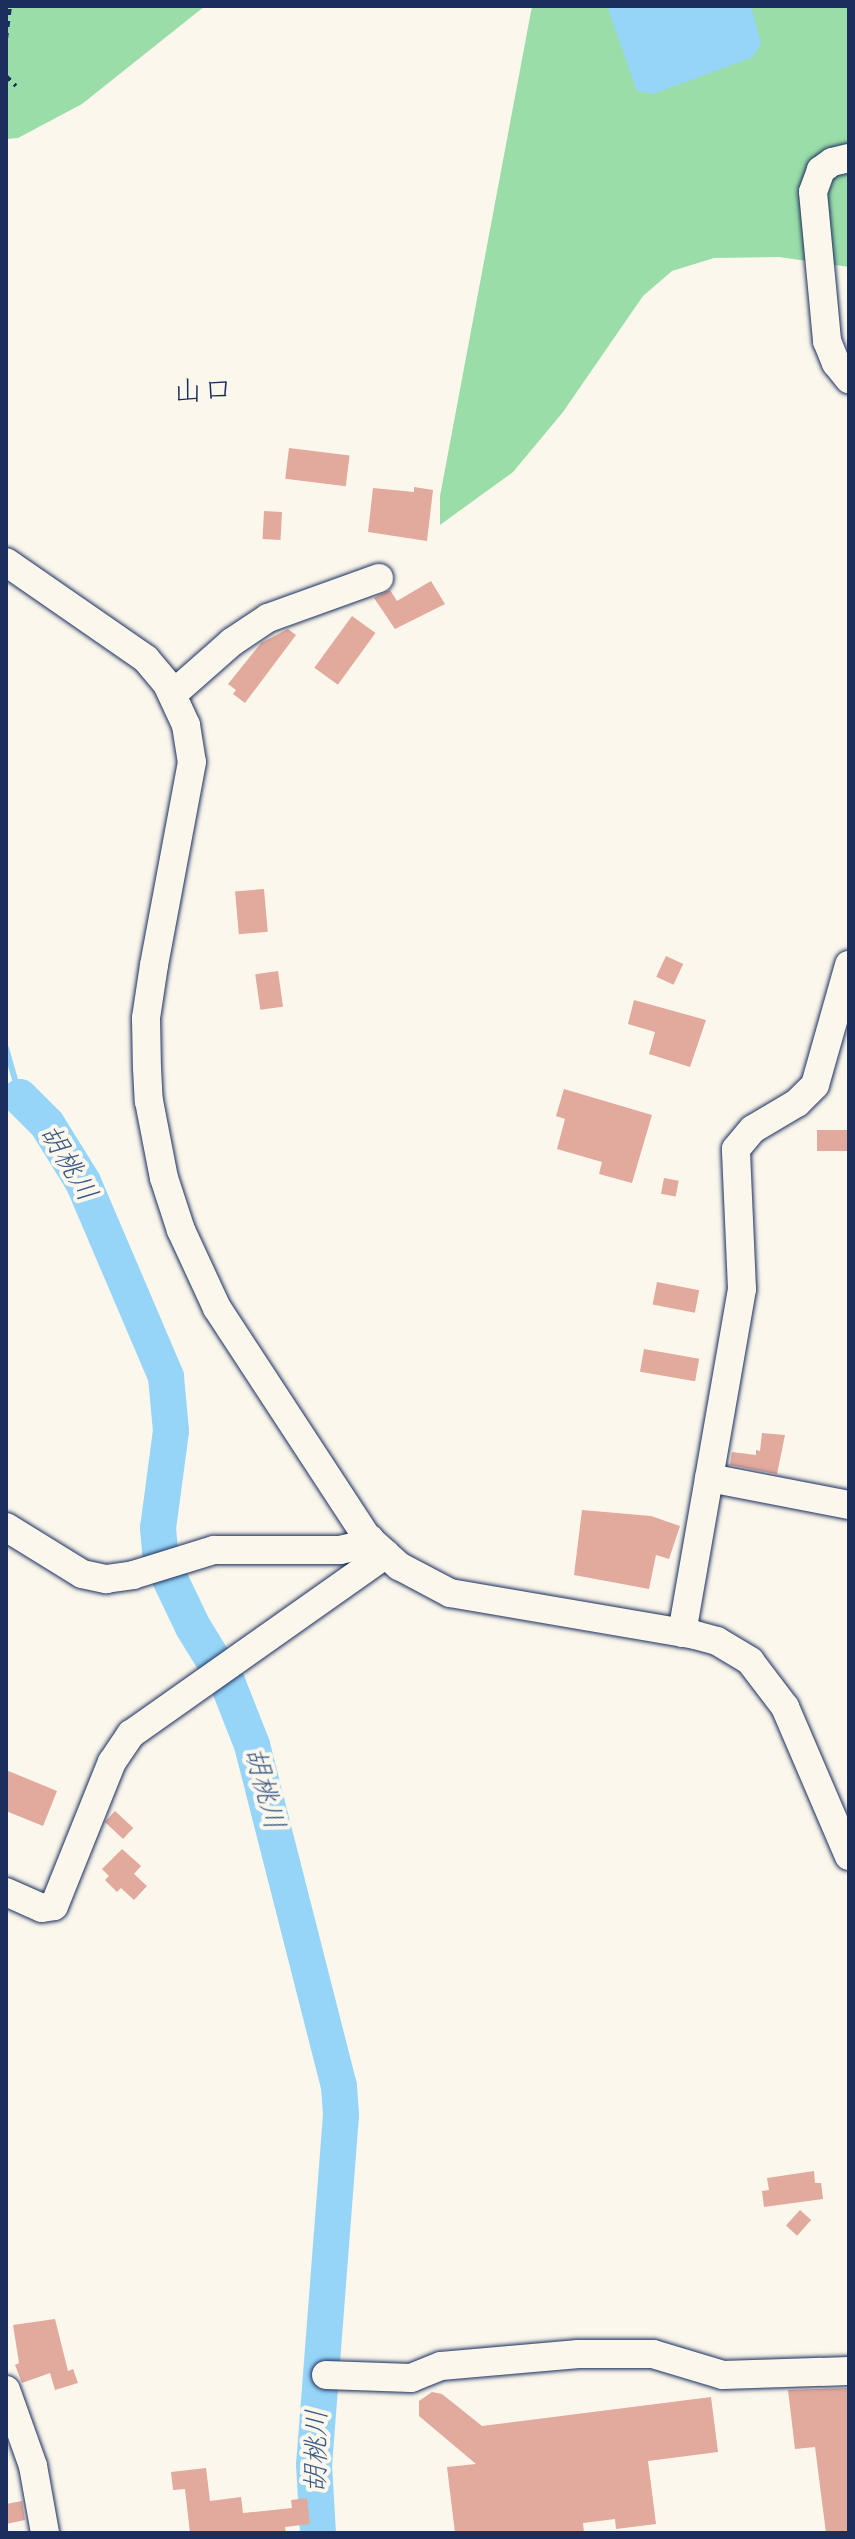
<!DOCTYPE html>
<html>
<head>
<meta charset="utf-8">
<style>
  body { margin:0 }
  #map { position:relative; width:855px; height:2539px; overflow:hidden; background:#fbf7ec; font-family:Kalam,"Klee One",sans-serif }
  div>[style] { position:absolute }
  [style*='--x'] { left:calc(var(--x)*1px); top:calc(var(--y)*1px); width:calc(var(--w)*1px); rotate:calc(var(--a)*1deg) }
  .green>* { inset:0; background:#9adda9 }
  .water>* { inset:0; background:#96d5f7 }
  .stream>* { height:6px; margin:-3px; padding:0 3px; transform-origin:3px; border-radius:3px; background:#96d5f7 }
  .river>* { height:36px; margin:-18px; padding:0 18px; transform-origin:18px; border-radius:18px; background:#96d5f7 }
  .building>* { inset:0; background:#e2a99d; transform-origin:0 0 }
  .path>* { height:4px; margin-top:-2px; transform-origin:0; background:repeating-linear-gradient(90deg,#1b2f5e 0 6px,transparent 0 12px) }
  .roads { filter:drop-shadow(0 0 2px #1b2f5e) drop-shadow(0 0 2px #1b2f5e) }
  .minor>* { height:28px; margin:-14px; padding:0 14px; transform-origin:14px; border-radius:14px; background:#fbf7ec }
  span { translate:-50% -50%; white-space:nowrap; text-align:center; line-height:1.15; -webkit-text-stroke:8px #fbf7ec; paint-order:stroke }
  .water-label { font-size:28px; color:#3a5884; font-style:italic }
  .quarter-label { font-size:30px; color:#1b2f5e }
  .frame { position:absolute; inset:0; border:8px solid #1b2f5e; pointer-events:none }
</style>
</head>
<body>
<div id="map">
  <div class="green">
    <div style="clip-path:polygon(6px 6px,205px 6px,82px 104px,18px 138px,6px 139px)"></div>
    <div style="clip-path:polygon(532px 6px,849px 6px,849px 267px,779px 257px,714px 258px,672px 271px,643px 296px,563px 412px,513px 472px,440px 525px,440px 496px)"></div>
  </div>
  <div class="water">
    <div style="clip-path:polygon(607px 6px,751px 6px,761px 44px,753px 57px,653px 94px,637px 91px)"></div>
  </div>
  <div class="stream">
    <div style="--x:6;--y:1048;--w:51;--a:74.1"></div>
    <div style="--x:20;--y:1097;--w:15;--a:160"></div>
  </div>
  <div class="river">
    <div style="--x:20;--y:1097;--w:38;--a:45"></div>
    <div style="--x:47;--y:1124;--w:68;--a:58.2"></div>
    <div style="--x:83;--y:1182;--w:212;--a:66.9"></div>
    <div style="--x:166;--y:1377;--w:54;--a:84.7"></div>
    <div style="--x:171;--y:1431;--w:98;--a:97.6"></div>
    <div style="--x:158;--y:1528;--w:32;--a:85"></div>
    <div style="--x:161;--y:1560;--w:74;--a:64.5"></div>
    <div style="--x:193;--y:1627;--w:67;--a:58.4"></div>
    <div style="--x:228;--y:1684;--w:66;--a:68.5"></div>
    <div style="--x:252;--y:1745;--w:352;--a:75.7"></div>
    <div style="--x:339;--y:2086;--w:29;--a:86"></div>
    <div style="--x:341;--y:2115;--w:350;--a:94.4"></div>
    <div style="--x:314;--y:2464;--w:69;--a:86.7"></div>
  </div>
  <div class="building">
    <div style="left:289px;top:448px;width:61px;height:31px;rotate:7deg"></div>
    <div style="clip-path:polygon(414px 487px,433px 490px,427px 541px,368px 532px,373px 488px,414px 492px)"></div>
    <div style="left:264px;top:511px;width:18px;height:28px;rotate:3deg"></div>
    <div style="clip-path:polygon(431px 581px,445px 604px,395px 629px,374px 598px,390px 590px,397px 601px)"></div>
    <div style="left:352px;top:616px;width:29px;height:64px;rotate:36deg"></div>
    <div style="clip-path:polygon(288px 629px,296px 635px,245px 703px,233px 694px,236px 690px,228px 684px,261px 643px)"></div>
    <div style="left:264px;top:889px;width:43px;height:29px;rotate:85deg"></div>
    <div style="left:666px;top:956px;width:19px;height:23px;rotate:25deg"></div>
    <div style="left:278px;top:971px;width:36px;height:23px;rotate:82deg"></div>
    <div style="clip-path:polygon(634px 1000px,706px 1020px,690px 1067px,649px 1054px,655px 1032px,628px 1024px)"></div>
    <div style="clip-path:polygon(564px 1089px,652px 1115px,632px 1183px,599px 1174px,602px 1162px,557px 1149px,565px 1119px,556px 1116px)"></div>
    <div style="left:849px;top:1130px;width:21px;height:32px;rotate:90deg"></div>
    <div style="left:664px;top:1178px;width:15px;height:16px;rotate:11deg"></div>
    <div style="left:657px;top:1282px;width:43px;height:23px;rotate:11deg"></div>
    <div style="left:644px;top:1349px;width:56px;height:23px;rotate:10deg"></div>
    <div style="clip-path:polygon(762px 1433px,785px 1435px,777px 1474px,730px 1465px,732px 1452px,756px 1455px,756px 1450px,760px 1451px)"></div>
    <div style="clip-path:polygon(582px 1510px,651px 1516px,680px 1526px,669px 1559px,656px 1555px,649px 1589px,574px 1575px)"></div>
    <div style="clip-path:polygon(6px 1770px,57px 1791px,43px 1826px,6px 1811px)"></div>
    <div style="left:115px;top:1811px;width:25px;height:15px;rotate:43deg"></div>
    <div style="clip-path:polygon(122px 1849px,141px 1866px,134px 1874px,147px 1886px,134px 1900px,121px 1888px,117px 1892px,105px 1880px,109px 1876px,102px 1869px)"></div>
    <div style="clip-path:polygon(814px 2171px,815px 2183px,821px 2183px,823px 2199px,764px 2207px,762px 2191px,769px 2190px,767px 2178px)"></div>
    <div style="left:800px;top:2210px;width:15px;height:21px;rotate:42deg"></div>
    <div style="clip-path:polygon(55px 2319px,68px 2371px,73px 2369px,78px 2383px,55px 2390px,50px 2373px,22px 2383px,15px 2365px,19px 2363px,13px 2325px)"></div>
    <div style="clip-path:polygon(849px 2388px,849px 2533px,826px 2533px,815px 2447px,795px 2449px,788px 2390px)"></div>
    <div style="clip-path:polygon(432px 2392px,442px 2394px,482px 2426px,711px 2397px,718px 2452px,648px 2461px,656px 2524px,616px 2529px,615px 2519px,583px 2523px,584px 2533px,455px 2533px,447px 2467px,476px 2464px,419px 2416px,419px 2401px)"></div>
    <div style="clip-path:polygon(206px 2468px,210px 2501px,241px 2497px,243px 2513px,292px 2508px,291px 2500px,307px 2498px,310px 2524px,285px 2527px,286px 2533px,190px 2533px,185px 2489px,173px 2490px,171px 2472px)"></div>
    <div style="clip-path:polygon(22px 2501px,25px 2520px,6px 2524px,6px 2504px)"></div>
  </div>
  <div class="path">
    <div style="--x:6;--y:39;--w:33;--a:-83"></div>
    <div style="--x:6;--y:76;--w:14;--a:45"></div>
  </div>
  <div class="roads">
    <div class="minor">
      <div style="--x:849;--y:158;--w:17;--a:167"></div>
      <div style="--x:832;--y:162;--w:14;--a:144"></div>
      <div style="--x:821;--y:170;--w:23;--a:110"></div>
      <div style="--x:813;--y:192;--w:150;--a:84.6"></div>
      <div style="--x:827;--y:341;--w:24;--a:68"></div>
      <div style="--x:836;--y:363;--w:21;--a:51"></div>
      <div style="--x:6;--y:562;--w:170;--a:34.7"></div>
      <div style="--x:146;--y:659;--w:33;--a:50"></div>
      <div style="--x:167;--y:684;--w:45;--a:65.1"></div>
      <div style="--x:186;--y:725;--w:37;--a:81"></div>
      <div style="--x:192;--y:762;--w:207;--a:100.6"></div>
      <div style="--x:154;--y:965;--w:54;--a:98.6"></div>
      <div style="--x:146;--y:1018;--w:50;--a:88.9"></div>
      <div style="--x:147;--y:1068;--w:33;--a:87"></div>
      <div style="--x:149;--y:1101;--w:78;--a:79"></div>
      <div style="--x:164;--y:1178;--w:55;--a:71.9"></div>
      <div style="--x:181;--y:1230;--w:86;--a:65.2"></div>
      <div style="--x:217;--y:1308;--w:272;--a:56.8"></div>
      <div style="--x:366;--y:1536;--w:45;--a:42.3"></div>
      <div style="--x:399;--y:1566;--w:58;--a:27.9"></div>
      <div style="--x:450;--y:1593;--w:249;--a:9.7"></div>
      <div style="--x:695;--y:1635;--w:23;--a:15"></div>
      <div style="--x:717;--y:1641;--w:39;--a:31"></div>
      <div style="--x:750;--y:1661;--w:58;--a:52.7"></div>
      <div style="--x:785;--y:1707;--w:162;--a:66.8"></div>
      <div style="--x:173;--y:694;--w:79;--a:-41.4"></div>
      <div style="--x:232;--y:642;--w:43;--a:-33.7"></div>
      <div style="--x:268;--y:618;--w:118;--a:-19.8"></div>
      <div style="--x:709;--y:1478;--w:143;--a:10.9"></div>
      <div style="--x:6;--y:1527;--w:89;--a:31.7"></div>
      <div style="--x:82;--y:1574;--w:25;--a:12"></div>
      <div style="--x:106;--y:1579;--w:27;--a:-8"></div>
      <div style="--x:133;--y:1575;--w:85;--a:-17.2"></div>
      <div style="--x:214;--y:1550;--w:126;--a:0"></div>
      <div style="--x:340;--y:1550;--w:23;--a:-13"></div>
      <div style="--x:362;--y:1545;--w:10;--a:-37"></div>
      <div style="--x:682;--y:1633;--w:349;--a:-80.1"></div>
      <div style="--x:742;--y:1289;--w:140;--a:-92.5"></div>
      <div style="--x:736;--y:1149;--w:26;--a:-50"></div>
      <div style="--x:753;--y:1129;--w:51;--a:-30.6"></div>
      <div style="--x:797;--y:1103;--w:25;--a:-45"></div>
      <div style="--x:815;--y:1085;--w:125;--a:-74.2"></div>
      <div style="--x:6;--y:1892;--w:39;--a:24"></div>
      <div style="--x:42;--y:1908;--w:12;--a:-9"></div>
      <div style="--x:54;--y:1906;--w:155;--a:-68.1"></div>
      <div style="--x:112;--y:1762;--w:34;--a:-56"></div>
      <div style="--x:131;--y:1734;--w:312;--a:-35.2"></div>
      <div style="--x:326;--y:2375;--w:85;--a:2"></div>
      <div style="--x:411;--y:2378;--w:32;--a:-22"></div>
      <div style="--x:441;--y:2366;--w:138;--a:-5"></div>
      <div style="--x:578;--y:2354;--w:75;--a:0"></div>
      <div style="--x:653;--y:2354;--w:73;--a:16.7"></div>
      <div style="--x:723;--y:2375;--w:126;--a:-1.8"></div>
      <div style="--x:6;--y:2390;--w:81;--a:70.4"></div>
      <div style="--x:33;--y:2466;--w:68;--a:79.8"></div>
    </div>
  </div>
  <div class="water-label">
    <span style="left:67px;top:1164px;rotate:59deg">胡桃川</span>
    <span style="left:263px;top:1789px;rotate:75deg">胡桃川</span>
    <span style="left:318px;top:2451px;rotate:-89deg">胡桃川</span>
  </div>
  <div class="quarter-label">
    <span style="left:203px;top:392px">山口</span>
  </div>
  <div class="frame"></div>
</div>
</body>
</html>
